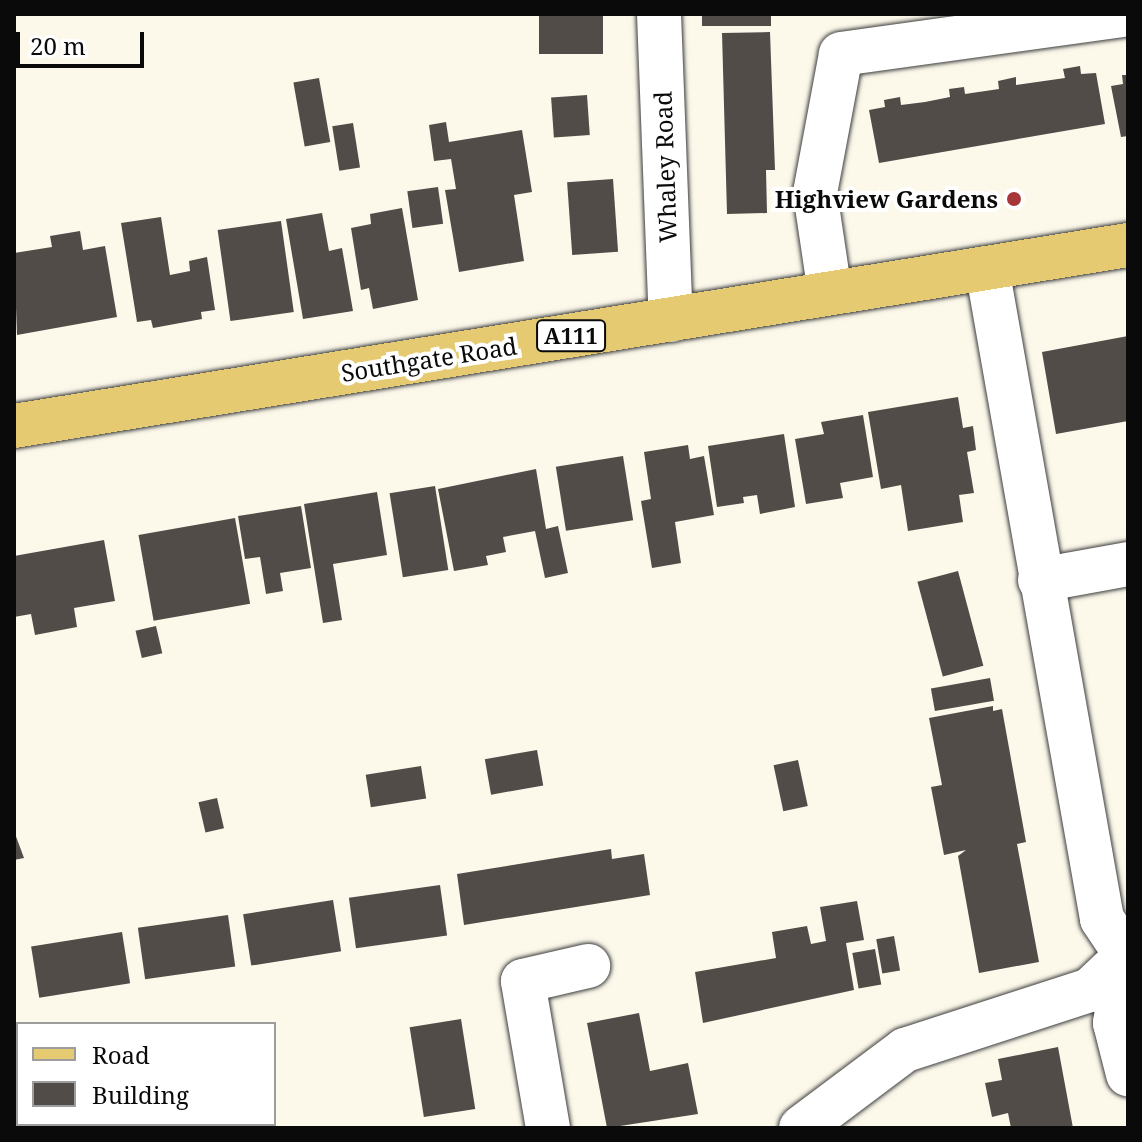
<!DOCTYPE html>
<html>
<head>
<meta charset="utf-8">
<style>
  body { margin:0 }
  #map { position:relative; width:1142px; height:1142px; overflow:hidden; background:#fcf9eb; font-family:"Noto Serif",serif }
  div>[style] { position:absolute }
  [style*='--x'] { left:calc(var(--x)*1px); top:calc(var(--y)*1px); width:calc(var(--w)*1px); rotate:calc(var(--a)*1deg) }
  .building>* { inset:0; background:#514c48; transform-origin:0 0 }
  .roads { filter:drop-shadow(0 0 2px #3d3d3d) drop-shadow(0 0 2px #3d3d3d) }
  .street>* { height:44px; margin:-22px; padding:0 22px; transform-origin:22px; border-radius:22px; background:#fff }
  .primary>* { height:44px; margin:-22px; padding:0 22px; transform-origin:22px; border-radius:22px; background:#e6ca71 }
  .dots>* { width:22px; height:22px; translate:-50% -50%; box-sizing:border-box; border:4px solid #fff; border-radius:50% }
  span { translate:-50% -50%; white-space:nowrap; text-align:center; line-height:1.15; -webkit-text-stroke:8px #fff; paint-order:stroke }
  .shield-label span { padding:2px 6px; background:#fff; border:2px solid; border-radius:6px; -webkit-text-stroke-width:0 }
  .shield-label { font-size:22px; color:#0a0a0a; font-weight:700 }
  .street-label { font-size:24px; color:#0a0a0a }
  .poi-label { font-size:24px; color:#0a0a0a; font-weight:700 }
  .right { translate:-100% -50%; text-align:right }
  .frame { position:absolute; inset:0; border:16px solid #0a0a0a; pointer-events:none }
  .legend { position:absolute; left:16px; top:1022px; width:260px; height:104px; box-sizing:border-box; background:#fff; border:2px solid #9d9d9d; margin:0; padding:10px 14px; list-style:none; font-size:24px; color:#0a0a0a }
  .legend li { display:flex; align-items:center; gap:16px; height:40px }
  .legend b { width:40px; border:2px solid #9d9d9d }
  .scale { position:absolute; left:16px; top:32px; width:128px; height:36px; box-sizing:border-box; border:4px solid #0a0a0a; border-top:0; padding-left:10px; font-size:24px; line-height:28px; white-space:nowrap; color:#0a0a0a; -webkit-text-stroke:6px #fff; paint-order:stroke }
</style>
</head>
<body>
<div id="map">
  <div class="building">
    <div style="left:539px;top:14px;width:64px;height:40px"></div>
    <div style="left:702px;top:14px;width:69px;height:12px"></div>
    <div style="clip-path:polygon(770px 32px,775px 170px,766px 170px,767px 213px,727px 214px,722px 33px)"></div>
    <div style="clip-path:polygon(1080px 66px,1081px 74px,1096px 73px,1105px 124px,879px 163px,869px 110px,885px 107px,884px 100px,900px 97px,901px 105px,925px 102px,950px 97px,949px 89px,964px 87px,965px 94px,999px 89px,998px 81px,1016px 77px,1016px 85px,1065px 78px,1063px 69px)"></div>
    <div style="clip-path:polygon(1122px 75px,1128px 75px,1128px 136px,1121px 137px,1111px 86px,1123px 84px)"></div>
    <div style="left:319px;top:78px;width:65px;height:26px;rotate:80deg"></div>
    <div style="left:587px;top:95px;width:40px;height:36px;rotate:86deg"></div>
    <div style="clip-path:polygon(446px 122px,449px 142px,522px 130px,532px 192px,514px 195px,524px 261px,459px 272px,445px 190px,456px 189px,451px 159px,434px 161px,429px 125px)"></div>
    <div style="left:353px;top:123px;width:45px;height:21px;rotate:81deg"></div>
    <div style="left:613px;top:179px;width:73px;height:46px;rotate:86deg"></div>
    <div style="left:438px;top:187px;width:37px;height:31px;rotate:82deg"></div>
    <div style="clip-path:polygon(402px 208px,418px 300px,373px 309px,369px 288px,361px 290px,351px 228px,371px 224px,370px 214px)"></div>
    <div style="clip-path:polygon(322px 213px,329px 251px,342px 248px,353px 311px,303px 319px,286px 219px)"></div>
    <div style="clip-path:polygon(161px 217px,170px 275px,190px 271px,189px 261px,207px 257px,215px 310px,201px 312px,202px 319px,153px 328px,151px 320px,137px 322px,121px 223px)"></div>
    <div style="left:281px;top:221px;width:92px;height:64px;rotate:82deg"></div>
    <div style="clip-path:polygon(80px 231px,83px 250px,105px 246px,117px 317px,17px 335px,14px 253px,52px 247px,50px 236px)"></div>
    <div style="clip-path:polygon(1128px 336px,1128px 421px,1056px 434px,1042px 352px)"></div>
    <div style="clip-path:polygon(958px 397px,963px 428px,973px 426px,976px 450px,967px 452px,974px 493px,959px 495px,963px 522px,908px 531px,901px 485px,881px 489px,868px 412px)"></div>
    <div style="clip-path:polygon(863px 415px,873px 477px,840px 483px,843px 498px,806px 504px,795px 439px,824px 434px,821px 422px)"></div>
    <div style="clip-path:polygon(784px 434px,795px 507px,760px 514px,757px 495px,743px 497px,744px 503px,717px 507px,708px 446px)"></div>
    <div style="clip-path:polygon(688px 445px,690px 459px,704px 456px,714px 515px,675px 522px,681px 563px,652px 568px,641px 501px,651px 499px,644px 452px)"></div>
    <div style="left:623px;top:456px;width:65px;height:68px;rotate:81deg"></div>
    <div style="clip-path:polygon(536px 469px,546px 529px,558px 526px,568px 573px,545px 578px,535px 531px,503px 537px,506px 552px,486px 556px,488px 565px,454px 571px,438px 489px)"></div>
    <div style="left:435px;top:486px;width:85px;height:46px;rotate:81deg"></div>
    <div style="clip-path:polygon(377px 492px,387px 555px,333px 564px,342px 620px,323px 623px,304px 504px)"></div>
    <div style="clip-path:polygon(301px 506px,311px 568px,280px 573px,283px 591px,266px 594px,260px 557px,245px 559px,238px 516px)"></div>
    <div style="left:235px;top:518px;width:87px;height:98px;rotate:80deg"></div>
    <div style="clip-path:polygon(104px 540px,115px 601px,74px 608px,77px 627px,35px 635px,31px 614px,14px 617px,14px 556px)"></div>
    <div style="left:958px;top:571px;width:98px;height:42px;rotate:75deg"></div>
    <div style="left:156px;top:626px;width:28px;height:21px;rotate:77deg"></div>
    <div style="left:990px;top:678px;width:23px;height:60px;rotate:80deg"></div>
    <div style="clip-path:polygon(993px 706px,993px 711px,1002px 709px,1026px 842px,1017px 844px,1039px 962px,979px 973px,958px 856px,966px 850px,944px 855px,931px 787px,942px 785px,929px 718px)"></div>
    <div style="left:537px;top:750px;width:36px;height:53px;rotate:80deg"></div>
    <div style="left:798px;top:760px;width:47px;height:25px;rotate:78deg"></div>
    <div style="left:421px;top:766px;width:33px;height:56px;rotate:81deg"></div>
    <div style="left:217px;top:798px;width:31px;height:19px;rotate:77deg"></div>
    <div style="clip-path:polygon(14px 831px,24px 858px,14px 860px)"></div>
    <div style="clip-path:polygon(611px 849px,612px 859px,644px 854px,650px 895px,464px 925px,457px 874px)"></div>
    <div style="left:440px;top:885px;width:51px;height:92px;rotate:82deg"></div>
    <div style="left:333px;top:900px;width:52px;height:91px;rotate:81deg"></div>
    <div style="clip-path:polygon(857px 901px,864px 940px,846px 943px,854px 990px,703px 1023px,695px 972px,776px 958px,772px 932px,807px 926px,811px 944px,826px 941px,820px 907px)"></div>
    <div style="left:228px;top:915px;width:52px;height:91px;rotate:82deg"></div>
    <div style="left:122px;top:932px;width:52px;height:92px;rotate:81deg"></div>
    <div style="left:894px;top:936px;width:35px;height:18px;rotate:80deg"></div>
    <div style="left:875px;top:949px;width:36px;height:23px;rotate:80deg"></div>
    <div style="clip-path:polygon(639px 1013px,650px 1071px,688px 1063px,698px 1114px,607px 1128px,587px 1023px)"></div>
    <div style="left:461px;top:1019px;width:91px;height:52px;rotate:81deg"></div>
    <div style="clip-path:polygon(1058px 1047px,1073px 1128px,1011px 1128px,1008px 1113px,992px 1117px,985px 1083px,1002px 1080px,998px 1059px)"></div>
    <div style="left:51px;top:1124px;width:52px;height:4px"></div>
  </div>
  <div class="roads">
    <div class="street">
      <div style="--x:659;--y:14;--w:306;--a:87.8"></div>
      <div style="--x:987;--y:268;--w:661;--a:79.98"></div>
      <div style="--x:1102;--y:919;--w:47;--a:56.3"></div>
      <div style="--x:830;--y:293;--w:101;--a:-98.5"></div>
      <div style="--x:815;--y:193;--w:141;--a:-79.4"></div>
      <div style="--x:841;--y:54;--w:290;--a:-7.9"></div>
      <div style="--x:1040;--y:580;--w:89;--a:-10.3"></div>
      <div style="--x:1125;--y:957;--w:67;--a:98.6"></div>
      <div style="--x:1115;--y:1023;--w:53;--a:75.7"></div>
      <div style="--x:548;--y:1128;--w:149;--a:-99.7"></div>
      <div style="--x:523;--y:981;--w:67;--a:-13"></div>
      <div style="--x:801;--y:1128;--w:130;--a:-36.9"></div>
      <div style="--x:905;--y:1050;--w:194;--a:-18"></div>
      <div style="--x:1090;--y:990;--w:48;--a:-43.3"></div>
    </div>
    <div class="primary">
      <div style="--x:14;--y:426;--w:1129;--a:-9.23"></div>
    </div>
  </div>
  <div class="dots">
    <div style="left:1014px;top:199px;background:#a7363a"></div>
  </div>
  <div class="shield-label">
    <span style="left:571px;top:336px">A111</span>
  </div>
  <div class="street-label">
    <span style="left:665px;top:167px;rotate:-92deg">Whaley Road</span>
    <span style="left:429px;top:359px;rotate:-9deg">Southgate Road</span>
  </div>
  <div class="poi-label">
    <span class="right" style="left:998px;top:199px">Highview Gardens</span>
  </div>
  <div class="frame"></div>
  <ul class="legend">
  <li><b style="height:10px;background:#e6ca71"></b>Road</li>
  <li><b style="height:22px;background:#514c48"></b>Building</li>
  </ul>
  <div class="scale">20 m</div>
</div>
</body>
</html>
